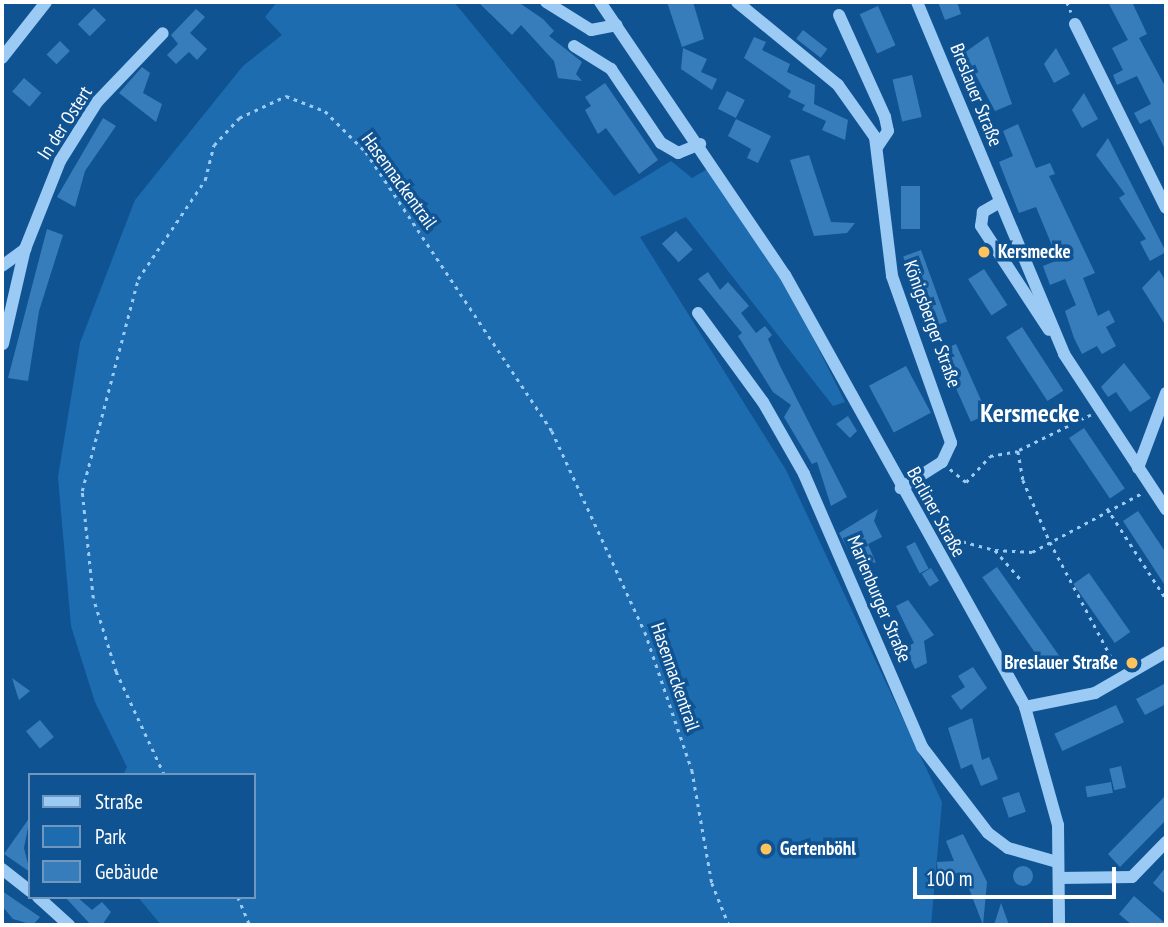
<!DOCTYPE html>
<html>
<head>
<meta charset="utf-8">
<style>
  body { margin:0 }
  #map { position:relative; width:1168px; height:927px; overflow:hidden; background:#105392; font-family:"PT Sans Narrow",sans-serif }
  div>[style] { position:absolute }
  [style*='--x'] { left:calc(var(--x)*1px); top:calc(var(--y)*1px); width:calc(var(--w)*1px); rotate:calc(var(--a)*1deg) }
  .green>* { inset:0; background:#1e6cb0 }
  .building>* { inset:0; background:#387dbb; transform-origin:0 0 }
  .round { border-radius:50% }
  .path>* { height:2.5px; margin-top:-1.25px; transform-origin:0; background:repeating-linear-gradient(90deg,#9bcaf4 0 3.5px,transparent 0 8.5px) }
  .minor>* { height:12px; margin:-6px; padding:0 6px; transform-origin:6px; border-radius:6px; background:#9bcaf4 }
  .dots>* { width:19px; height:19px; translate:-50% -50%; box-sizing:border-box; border:4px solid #105392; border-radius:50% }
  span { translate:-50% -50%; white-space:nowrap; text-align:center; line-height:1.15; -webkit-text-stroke:7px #105392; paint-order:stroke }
  .street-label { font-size:19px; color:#fff }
  .poi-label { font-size:19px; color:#fff; font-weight:700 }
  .left { translate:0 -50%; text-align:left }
  .right { translate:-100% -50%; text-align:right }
  .district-label { font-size:26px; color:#fff; font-weight:700 }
  .frame { position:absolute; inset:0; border:4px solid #fff; pointer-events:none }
  .legend { position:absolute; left:28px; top:773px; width:228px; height:126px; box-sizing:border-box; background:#105392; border:2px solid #7098be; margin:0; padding:9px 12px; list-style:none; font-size:21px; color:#fff }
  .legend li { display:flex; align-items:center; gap:14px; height:35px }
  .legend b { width:35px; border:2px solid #7098be }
  .scale { position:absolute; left:913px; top:867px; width:203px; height:32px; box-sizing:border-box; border:4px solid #fff; border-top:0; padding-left:9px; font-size:21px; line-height:24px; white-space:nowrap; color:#fff; -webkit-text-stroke:5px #105392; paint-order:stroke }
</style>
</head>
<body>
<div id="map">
  <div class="green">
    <div style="clip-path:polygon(277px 2px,454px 2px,614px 196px,671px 161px,692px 178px,711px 167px,783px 278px,845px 402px,833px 406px,686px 217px,640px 237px,786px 470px,942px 802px,931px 925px,161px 925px,138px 897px,254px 897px,254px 775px,123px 775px,127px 767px,95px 702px,71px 626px,58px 477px,80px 343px,135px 200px,243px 66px,282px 35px,265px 17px)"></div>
  </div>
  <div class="building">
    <div style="clip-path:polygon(478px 2px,518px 2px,543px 19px,554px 31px,549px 36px,582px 62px,576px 74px,582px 81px,558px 78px,554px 61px,521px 25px,512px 35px)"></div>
    <div style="clip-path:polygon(667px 2px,693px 2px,704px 39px,682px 47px)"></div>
    <div style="clip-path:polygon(938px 2px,957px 2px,961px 14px,945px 20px)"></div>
    <div style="clip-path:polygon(1108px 2px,1132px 2px,1147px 34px,1139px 38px,1166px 88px,1166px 151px,1150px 119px,1140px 124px,1134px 113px,1151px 104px,1137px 76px,1117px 85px,1113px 75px,1123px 70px,1112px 48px,1128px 40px)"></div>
    <div style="left:878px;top:6px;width:43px;height:20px;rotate:66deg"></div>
    <div style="left:94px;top:8px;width:17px;height:23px;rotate:45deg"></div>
    <div style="clip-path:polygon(196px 9px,205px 17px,190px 33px,207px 49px,197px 60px,189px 52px,176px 64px,167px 55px,178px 44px,171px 35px)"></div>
    <div style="left:803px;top:30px;width:31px;height:11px;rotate:38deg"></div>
    <div style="clip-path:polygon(988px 36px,1012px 104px,995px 111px,964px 53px)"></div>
    <div style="clip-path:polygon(754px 37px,766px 42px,762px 50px,790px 64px,787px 72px,815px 85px,814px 104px,848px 120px,845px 140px,822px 130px,826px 121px,802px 110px,805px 105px,788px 97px,791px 91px,744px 58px)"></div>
    <div style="left:60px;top:41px;width:14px;height:19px;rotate:45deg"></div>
    <div style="clip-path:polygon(683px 48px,707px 59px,701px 72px,717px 79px,712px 90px,681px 69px)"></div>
    <div style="clip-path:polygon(1056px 48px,1070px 74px,1054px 83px,1044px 64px)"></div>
    <div style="clip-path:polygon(142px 67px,150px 73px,143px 93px,162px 104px,156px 122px,119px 93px)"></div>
    <div style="left:912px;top:75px;width:43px;height:20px;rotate:77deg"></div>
    <div style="left:24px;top:78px;width:23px;height:18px;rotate:41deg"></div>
    <div style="clip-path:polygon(605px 83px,658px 160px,639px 174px,606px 128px,598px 134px,585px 110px,591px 106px,585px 97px)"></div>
    <div style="left:727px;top:91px;width:20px;height:20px;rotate:27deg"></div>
    <div style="clip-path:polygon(1084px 93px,1098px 119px,1082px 128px,1072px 110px)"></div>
    <div style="clip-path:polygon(103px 118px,116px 126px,85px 171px,75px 207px,57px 197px)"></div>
    <div style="clip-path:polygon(736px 119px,771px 136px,758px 163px,747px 158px,751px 149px,728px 136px)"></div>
    <div style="clip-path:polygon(1018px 124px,1036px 168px,1050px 163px,1055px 174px,1049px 176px,1095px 273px,1083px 278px,1098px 316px,1109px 310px,1115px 322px,1106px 327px,1116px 346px,1102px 354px,1097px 346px,1082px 354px,1074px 338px,1065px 311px,1076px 305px,1065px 279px,1050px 285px,1043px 266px,1058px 260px,1036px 207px,1019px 213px,999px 162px,1013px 156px,1003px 131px)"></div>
    <div style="clip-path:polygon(1108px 138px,1166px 252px,1150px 261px,1140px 242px,1146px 239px,1119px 198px,1125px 194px,1096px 155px)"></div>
    <div style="clip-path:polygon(809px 155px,831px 222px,855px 223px,847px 233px,814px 236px,790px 160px)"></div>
    <div style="left:901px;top:186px;width:19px;height:43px"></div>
    <div style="clip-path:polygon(47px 229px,63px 235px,39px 311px,28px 381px,8px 378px)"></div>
    <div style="left:676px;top:231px;width:25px;height:19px;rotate:48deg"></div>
    <div style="left:921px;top:250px;width:76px;height:19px;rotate:70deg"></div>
    <div style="left:984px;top:269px;width:43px;height:19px;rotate:57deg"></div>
    <div style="clip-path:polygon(1159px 270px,1166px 282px,1166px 326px,1142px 288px)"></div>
    <div style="clip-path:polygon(708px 272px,720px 290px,728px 282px,749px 306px,741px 313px,756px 333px,765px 326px,772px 335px,768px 339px,780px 366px,847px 497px,831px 506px,817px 462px,812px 464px,784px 417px,791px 405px,773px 392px,738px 336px,742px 333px,698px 279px)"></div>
    <div style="left:1022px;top:327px;width:76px;height:19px;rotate:57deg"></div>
    <div style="left:956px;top:344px;width:77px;height:18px;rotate:66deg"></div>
    <div style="clip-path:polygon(1124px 363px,1151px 398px,1130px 412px,1116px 392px,1108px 397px,1101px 387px)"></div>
    <div style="left:906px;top:366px;width:53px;height:42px;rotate:62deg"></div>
    <div style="clip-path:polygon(848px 416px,857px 431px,850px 438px,836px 424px)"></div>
    <div style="left:1084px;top:428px;width:73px;height:18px;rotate:56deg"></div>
    <div style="clip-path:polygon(878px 509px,874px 521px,882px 537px,868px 544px,876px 563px,852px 557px,839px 533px)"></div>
    <div style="clip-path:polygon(1138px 511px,1166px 553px,1166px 587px,1123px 521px)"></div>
    <div style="left:915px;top:542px;width:30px;height:10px;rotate:63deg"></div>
    <div style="left:997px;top:567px;width:116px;height:18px;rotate:55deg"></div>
    <div style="left:931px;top:568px;width:15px;height:11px;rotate:58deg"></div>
    <div style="left:1089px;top:573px;width:72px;height:19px;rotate:55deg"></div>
    <div style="clip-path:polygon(908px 600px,934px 635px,924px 641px,927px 663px,915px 669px,905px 648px,914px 643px,896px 606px)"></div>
    <div style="clip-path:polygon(973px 667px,987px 688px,961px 710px,951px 696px,965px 687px,958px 676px)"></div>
    <div style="clip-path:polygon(12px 678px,30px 691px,19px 700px,16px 691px)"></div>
    <div style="clip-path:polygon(1166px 683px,1166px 704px,1145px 715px,1136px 699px)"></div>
    <div style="left:1116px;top:705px;width:19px;height:68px;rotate:65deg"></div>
    <div style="clip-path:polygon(972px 718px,982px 760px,989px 757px,998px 779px,981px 786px,972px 764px,961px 769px,948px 728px)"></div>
    <div style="left:40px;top:720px;width:22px;height:18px;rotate:51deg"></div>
    <div style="left:1121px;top:766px;width:22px;height:12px;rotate:77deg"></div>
    <div style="left:1111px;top:782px;width:11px;height:26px;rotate:80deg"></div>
    <div style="left:1019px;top:792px;width:21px;height:18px;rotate:71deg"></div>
    <div style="clip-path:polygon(1166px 795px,1166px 820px,1120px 867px,1108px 854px)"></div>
    <div style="clip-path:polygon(30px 817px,24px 848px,30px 872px,4px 854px)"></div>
    <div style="clip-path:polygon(963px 834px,987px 882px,983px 925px,963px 873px,938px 874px,937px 862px,954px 861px,946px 841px)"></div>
    <div class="round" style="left:1013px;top:866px;width:20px;height:20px"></div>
    <div style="clip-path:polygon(1166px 867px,1166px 895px,1153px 883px)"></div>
    <div style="clip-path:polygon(2px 891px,40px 917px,33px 925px,13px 919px,2px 906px)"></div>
    <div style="clip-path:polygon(1134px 896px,1166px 924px,1166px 925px,1132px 925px,1119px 914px)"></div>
    <div style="clip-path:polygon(65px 897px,77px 897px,92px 910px,102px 902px,111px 912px,102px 925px,91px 925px)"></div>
    <div style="clip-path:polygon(1001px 903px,1009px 925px,994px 925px)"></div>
  </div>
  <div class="path">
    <div style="--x:1067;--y:2;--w:11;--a:68"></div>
    <div style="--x:1091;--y:415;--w:81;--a:153.7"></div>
    <div style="--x:1018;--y:451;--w:29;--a:80"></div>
    <div style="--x:1023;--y:480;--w:68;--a:66.5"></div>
    <div style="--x:1050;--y:542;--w:140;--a:62"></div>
    <div style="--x:950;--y:469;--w:21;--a:39"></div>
    <div style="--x:966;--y:482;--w:35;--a:-47"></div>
    <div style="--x:990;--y:456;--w:28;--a:-10"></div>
    <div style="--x:1107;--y:508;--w:108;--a:57"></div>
    <div style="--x:946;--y:537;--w:51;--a:14.9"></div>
    <div style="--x:995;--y:550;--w:41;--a:48.9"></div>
    <div style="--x:995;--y:550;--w:37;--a:3"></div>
    <div style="--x:1032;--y:552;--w:123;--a:-28.2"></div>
    <div style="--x:164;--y:775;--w:114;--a:-115"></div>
    <div style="--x:116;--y:672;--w:77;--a:-107.3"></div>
    <div style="--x:93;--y:598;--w:108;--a:-95.9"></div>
    <div style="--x:82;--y:491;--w:219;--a:-75.2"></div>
    <div style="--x:138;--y:279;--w:120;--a:-55.9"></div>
    <div style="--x:205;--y:180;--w:36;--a:-76"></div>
    <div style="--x:214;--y:145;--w:37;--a:-47"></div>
    <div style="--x:239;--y:118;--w:52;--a:-25.1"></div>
    <div style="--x:286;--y:96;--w:42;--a:21"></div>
    <div style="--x:325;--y:111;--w:58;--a:45"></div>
    <div style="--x:366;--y:152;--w:335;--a:56.3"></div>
    <div style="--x:552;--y:431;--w:221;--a:65.2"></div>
    <div style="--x:645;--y:632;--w:146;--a:71.2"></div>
    <div style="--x:692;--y:770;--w:115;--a:80"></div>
    <div style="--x:712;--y:883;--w:45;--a:68"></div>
    <div style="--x:238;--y:897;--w:30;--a:67"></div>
  </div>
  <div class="minor">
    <div style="--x:546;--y:2;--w:53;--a:31.9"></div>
    <div style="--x:591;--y:30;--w:26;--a:-11"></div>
    <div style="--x:600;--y:2;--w:330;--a:55.9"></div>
    <div style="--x:785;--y:275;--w:494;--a:60.9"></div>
    <div style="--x:1025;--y:707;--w:123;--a:74.4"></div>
    <div style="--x:1058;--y:825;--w:100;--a:89.4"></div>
    <div style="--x:737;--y:2;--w:131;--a:39.4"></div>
    <div style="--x:838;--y:85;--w:64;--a:54.6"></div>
    <div style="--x:875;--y:137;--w:140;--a:83"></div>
    <div style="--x:892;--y:276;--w:177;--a:70.5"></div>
    <div style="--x:951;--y:443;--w:21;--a:115"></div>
    <div style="--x:942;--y:462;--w:49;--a:147.6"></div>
    <div style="--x:917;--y:2;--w:381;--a:67.3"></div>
    <div style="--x:1064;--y:354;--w:186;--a:56.7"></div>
    <div style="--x:839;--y:15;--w:112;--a:65.7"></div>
    <div style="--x:885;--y:117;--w:14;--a:78"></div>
    <div style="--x:888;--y:131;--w:18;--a:124"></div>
    <div style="--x:1075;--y:24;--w:205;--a:63.7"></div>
    <div style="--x:574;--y:46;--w:44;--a:31.9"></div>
    <div style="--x:611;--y:69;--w:89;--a:56"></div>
    <div style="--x:661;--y:143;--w:20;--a:30"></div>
    <div style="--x:678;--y:153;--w:24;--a:-22"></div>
    <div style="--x:2;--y:58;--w:71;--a:-51.8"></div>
    <div style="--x:1000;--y:202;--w:20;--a:150"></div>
    <div style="--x:983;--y:212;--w:14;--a:98"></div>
    <div style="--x:981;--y:226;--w:124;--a:56.8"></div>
    <div style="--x:2;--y:266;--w:29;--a:-36"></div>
    <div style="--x:698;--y:313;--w:110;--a:53.9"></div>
    <div style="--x:763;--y:402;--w:83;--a:60.3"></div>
    <div style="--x:804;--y:474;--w:297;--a:66.6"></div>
    <div style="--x:922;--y:747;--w:108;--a:52.5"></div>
    <div style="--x:988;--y:833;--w:25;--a:37"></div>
    <div style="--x:1008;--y:848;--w:51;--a:15.9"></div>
    <div style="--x:3;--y:344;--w:98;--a:-77"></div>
    <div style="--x:25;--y:249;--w:95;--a:-68.3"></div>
    <div style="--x:60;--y:161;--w:70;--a:-57.9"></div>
    <div style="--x:97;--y:102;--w:95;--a:-46.3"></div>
    <div style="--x:1138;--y:468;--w:80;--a:-69.5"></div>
    <div style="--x:1025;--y:707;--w:71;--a:-11.3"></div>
    <div style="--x:1095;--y:693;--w:82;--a:-30"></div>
    <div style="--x:2;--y:869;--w:36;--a:38"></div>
    <div style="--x:1059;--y:878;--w:73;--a:-0.8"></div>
    <div style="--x:1132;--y:877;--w:49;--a:-45.8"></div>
    <div style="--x:38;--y:897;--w:42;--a:42.1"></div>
  </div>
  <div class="dots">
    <div style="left:984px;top:252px;background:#ffc35e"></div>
    <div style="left:1132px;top:663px;background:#ffc35e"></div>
    <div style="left:766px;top:849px;background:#ffc35e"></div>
  </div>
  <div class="street-label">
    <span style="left:976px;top:95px;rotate:68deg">Breslauer Straße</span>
    <span style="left:65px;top:123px;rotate:-57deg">In der Ostert</span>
    <span style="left:399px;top:181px;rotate:54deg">Hasennackentrail</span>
    <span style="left:932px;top:324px;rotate:70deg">Königsberger Straße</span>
    <span style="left:936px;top:512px;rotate:61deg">Berliner Straße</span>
    <span style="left:879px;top:599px;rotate:67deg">Marienburger Straße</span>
    <span style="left:675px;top:677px;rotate:71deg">Hasennackentrail</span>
  </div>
  <div class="poi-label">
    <span class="left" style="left:998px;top:252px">Kersmecke</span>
    <span class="right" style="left:1118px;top:663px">Breslauer Straße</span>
    <span class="left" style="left:780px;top:849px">Gertenböhl</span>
  </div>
  <div class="district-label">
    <span style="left:1030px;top:413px">Kersmecke</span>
  </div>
  <div class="frame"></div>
  <ul class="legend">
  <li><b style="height:9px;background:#9bcaf4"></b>Straße</li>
  <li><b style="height:19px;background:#1e6cb0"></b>Park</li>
  <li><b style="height:19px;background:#387dbb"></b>Gebäude</li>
  </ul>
  <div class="scale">100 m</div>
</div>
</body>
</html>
